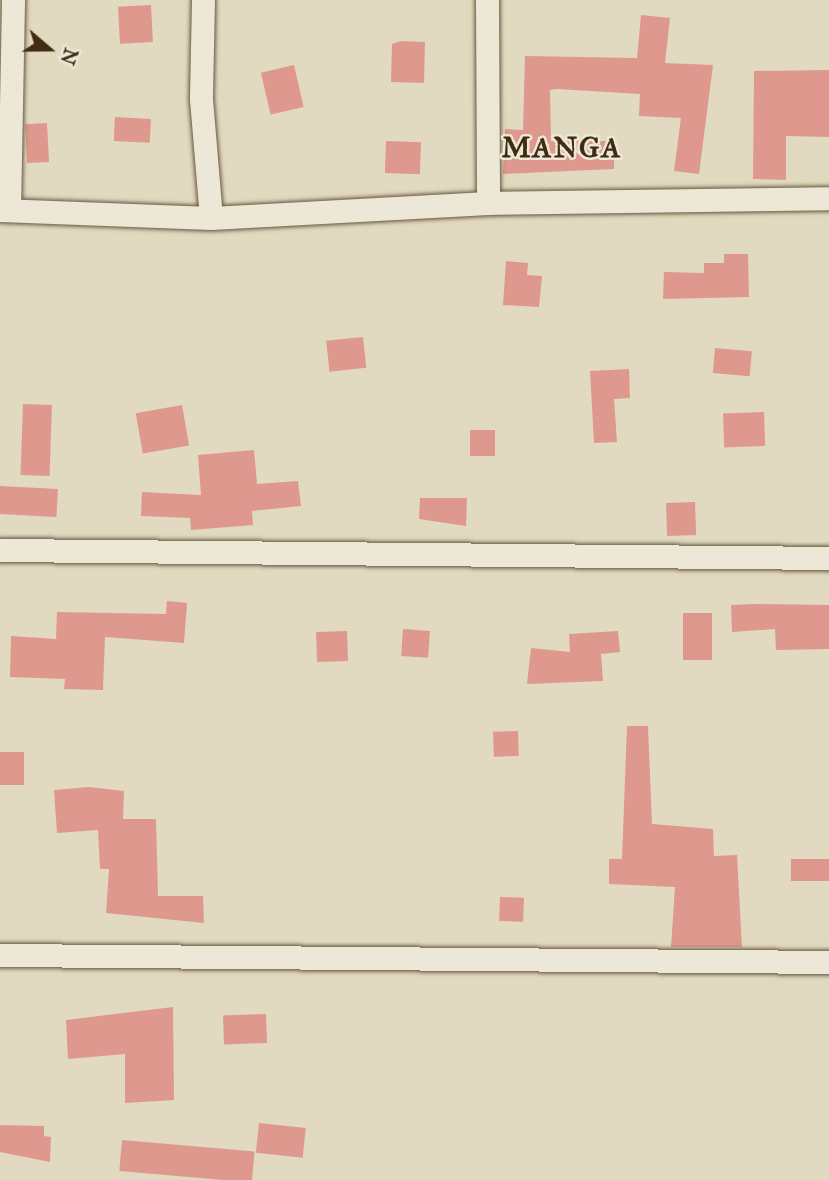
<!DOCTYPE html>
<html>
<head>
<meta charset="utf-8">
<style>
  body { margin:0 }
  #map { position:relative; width:829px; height:1180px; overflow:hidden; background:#e1dac0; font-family:"IM FELL Great Primer",serif }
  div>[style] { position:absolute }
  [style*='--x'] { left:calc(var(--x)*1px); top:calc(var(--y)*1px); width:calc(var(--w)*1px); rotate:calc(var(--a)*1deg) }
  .building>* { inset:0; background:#de988e; transform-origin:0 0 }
  .roads { filter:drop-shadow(0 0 2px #68583d) drop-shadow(0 0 2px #68583d) }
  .street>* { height:23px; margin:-11.5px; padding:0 11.5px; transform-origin:11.5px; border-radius:11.5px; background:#ece7d6 }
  span { translate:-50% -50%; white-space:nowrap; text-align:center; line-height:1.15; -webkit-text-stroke:5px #ece7d6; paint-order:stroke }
  .district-label { font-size:28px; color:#402c11; font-weight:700; letter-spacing:2px }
  .north { position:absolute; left:14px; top:14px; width:70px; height:70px; -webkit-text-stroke:5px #ece7d6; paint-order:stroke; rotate:110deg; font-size:19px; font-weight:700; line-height:28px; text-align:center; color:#402c11 }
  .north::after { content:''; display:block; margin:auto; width:24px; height:32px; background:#402c11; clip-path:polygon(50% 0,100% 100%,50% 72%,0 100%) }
</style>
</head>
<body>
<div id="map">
  <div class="building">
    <div style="left:151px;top:5px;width:37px;height:33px;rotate:87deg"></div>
    <div style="clip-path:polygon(641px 15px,670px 18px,665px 63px,713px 65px,699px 174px,674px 171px,681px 118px,639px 116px,640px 94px,557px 89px,550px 90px,551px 141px,614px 141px,614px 169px,503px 174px,505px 129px,523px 130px,525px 56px,637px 58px)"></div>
    <div style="clip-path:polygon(401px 41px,425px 42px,424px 83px,391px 82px,392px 44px)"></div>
    <div style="left:294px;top:65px;width:43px;height:34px;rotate:77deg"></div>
    <div style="clip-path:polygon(829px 70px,829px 137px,786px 136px,786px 180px,753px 179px,754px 71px)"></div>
    <div style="left:115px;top:117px;width:36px;height:24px;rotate:3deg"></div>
    <div style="left:47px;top:123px;width:39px;height:22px;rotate:87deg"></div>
    <div style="left:386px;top:141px;width:35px;height:32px;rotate:2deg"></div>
    <div style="clip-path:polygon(724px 254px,748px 254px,749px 297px,663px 299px,664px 272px,704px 273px,704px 263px,724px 263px)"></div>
    <div style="clip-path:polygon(506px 261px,528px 263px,527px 275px,542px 276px,539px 307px,503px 305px)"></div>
    <div style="left:363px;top:337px;width:31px;height:37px;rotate:84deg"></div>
    <div style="left:715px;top:348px;width:37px;height:25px;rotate:5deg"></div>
    <div style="clip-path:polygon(629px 369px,630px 398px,614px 399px,617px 442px,594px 443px,590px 371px)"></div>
    <div style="left:23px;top:404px;width:29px;height:71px;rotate:2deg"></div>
    <div style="left:182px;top:405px;width:41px;height:47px;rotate:80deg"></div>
    <div style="left:764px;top:412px;width:34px;height:41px;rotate:88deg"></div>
    <div style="left:470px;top:430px;width:25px;height:26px"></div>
    <div style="clip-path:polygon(254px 450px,257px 484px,298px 481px,301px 506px,252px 511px,253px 525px,191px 530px,190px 518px,141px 516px,142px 492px,201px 495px,198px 455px)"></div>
    <div style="left:0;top:486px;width:58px;height:28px;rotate:3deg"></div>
    <div style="clip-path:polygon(420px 498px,467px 498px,466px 526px,419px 519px)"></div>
    <div style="left:695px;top:502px;width:33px;height:29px;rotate:88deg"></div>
    <div style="clip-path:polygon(167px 601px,187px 603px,184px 643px,105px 637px,103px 690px,64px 689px,65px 679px,10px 677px,11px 636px,56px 639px,57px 612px,166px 614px)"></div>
    <div style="clip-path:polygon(753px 604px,829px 605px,829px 649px,776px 650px,775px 629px,732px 632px,731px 605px)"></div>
    <div style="left:683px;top:613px;width:29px;height:47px"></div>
    <div style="left:403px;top:629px;width:27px;height:27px;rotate:4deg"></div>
    <div style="left:347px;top:631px;width:30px;height:31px;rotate:88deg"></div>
    <div style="clip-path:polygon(618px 631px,620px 652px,601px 654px,603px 681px,527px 684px,531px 648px,570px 652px,569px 634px)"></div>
    <div style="clip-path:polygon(627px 726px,648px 726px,652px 824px,713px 829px,714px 856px,737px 855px,742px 947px,671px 947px,675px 887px,609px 884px,609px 859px,622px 859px)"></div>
    <div style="left:518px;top:731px;width:25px;height:25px;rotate:88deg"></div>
    <div style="left:0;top:752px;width:24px;height:33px"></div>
    <div style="clip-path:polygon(89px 787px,124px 791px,123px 819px,156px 819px,158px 896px,203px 896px,204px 923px,106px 913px,109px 869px,100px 869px,98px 830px,57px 833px,54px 790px)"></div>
    <div style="left:791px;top:859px;width:38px;height:22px"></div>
    <div style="left:500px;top:897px;width:24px;height:24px;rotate:2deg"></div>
    <div style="clip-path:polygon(173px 1007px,174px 1100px,125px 1103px,125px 1054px,68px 1059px,66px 1020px)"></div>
    <div style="left:266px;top:1014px;width:29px;height:43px;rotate:88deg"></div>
    <div style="left:259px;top:1123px;width:47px;height:30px;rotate:6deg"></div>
    <div style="clip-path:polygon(0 1125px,44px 1126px,44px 1136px,51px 1137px,50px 1162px,0 1152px)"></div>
    <div style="left:122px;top:1140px;width:133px;height:31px;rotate:5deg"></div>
  </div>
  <div class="roads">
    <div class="street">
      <div style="--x:203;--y:0;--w:99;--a:91.2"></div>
      <div style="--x:201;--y:99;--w:119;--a:85.2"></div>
      <div style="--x:487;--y:0;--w:203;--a:89.7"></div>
      <div style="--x:0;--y:210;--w:211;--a:2.2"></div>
      <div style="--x:211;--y:218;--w:277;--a:-3.1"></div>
      <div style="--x:488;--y:203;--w:341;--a:-0.8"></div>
      <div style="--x:9;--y:210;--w:210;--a:-88.9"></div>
      <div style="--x:0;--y:550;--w:829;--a:0.55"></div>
      <div style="--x:0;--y:955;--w:829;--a:0.48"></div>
    </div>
  </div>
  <div class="district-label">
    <span style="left:562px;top:148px">MANGA</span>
  </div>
  <div class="north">N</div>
</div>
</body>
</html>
